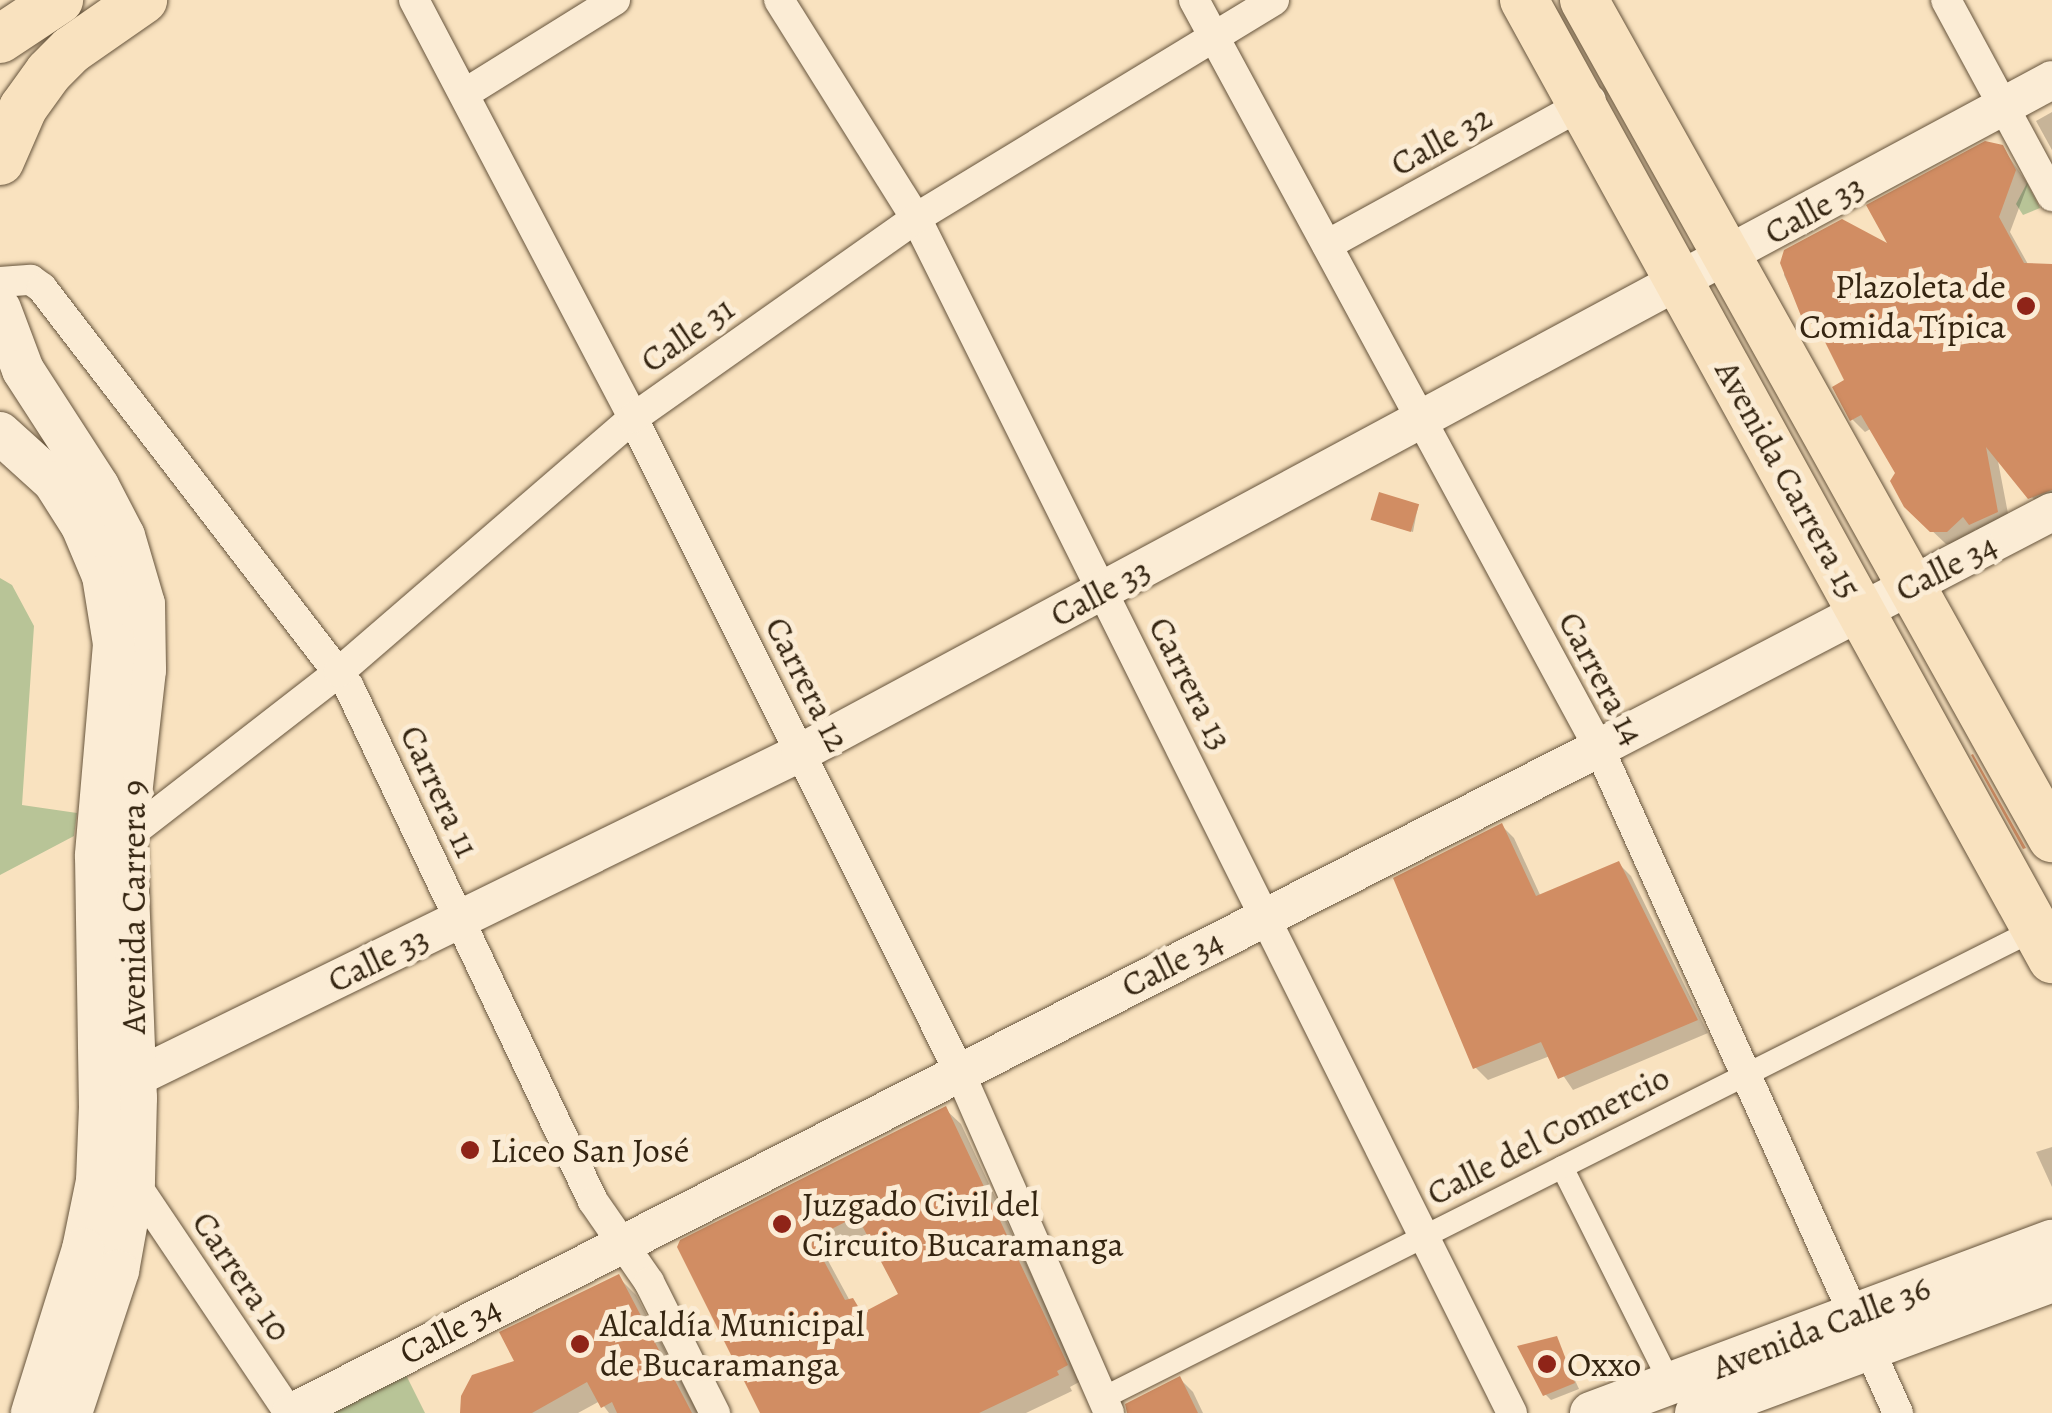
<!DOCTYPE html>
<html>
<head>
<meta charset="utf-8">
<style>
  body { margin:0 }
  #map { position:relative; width:2052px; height:1413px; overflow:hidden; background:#f9e2bf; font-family:Alegreya,serif }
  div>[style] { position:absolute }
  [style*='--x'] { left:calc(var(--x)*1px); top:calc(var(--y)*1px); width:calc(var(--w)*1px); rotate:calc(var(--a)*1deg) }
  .green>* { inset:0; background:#b8c497 }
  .shadow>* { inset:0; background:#0003 }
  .building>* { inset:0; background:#d18d63; transform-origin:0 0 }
  .roads { filter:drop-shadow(0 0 2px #66543c) drop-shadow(0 0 2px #66543c) }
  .pedestrian>* { height:22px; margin:-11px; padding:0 11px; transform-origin:11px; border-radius:11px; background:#fbecd5 }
  .minor>* { height:30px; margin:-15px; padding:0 15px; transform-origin:15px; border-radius:15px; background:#fbecd5 }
  .tertiary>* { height:38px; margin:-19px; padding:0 19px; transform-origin:19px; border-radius:19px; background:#fbecd5 }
  .secondary>* { height:42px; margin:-21px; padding:0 21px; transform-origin:21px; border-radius:21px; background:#fbecd5 }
  .primary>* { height:48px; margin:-24px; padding:0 24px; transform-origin:24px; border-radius:24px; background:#f9e2bf }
  .dots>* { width:28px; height:28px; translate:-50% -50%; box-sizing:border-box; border:5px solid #fbecd5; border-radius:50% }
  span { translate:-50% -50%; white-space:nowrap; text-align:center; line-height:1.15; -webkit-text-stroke:10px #fbecd5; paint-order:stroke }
  .street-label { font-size:35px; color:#352511 }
  .poi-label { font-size:35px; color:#352511 }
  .right { translate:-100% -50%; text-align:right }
  .left { translate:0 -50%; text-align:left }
</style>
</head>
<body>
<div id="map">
  <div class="green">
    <div style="clip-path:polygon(2027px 183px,2040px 208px,2023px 215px,2016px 204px)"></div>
    <div style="clip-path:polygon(0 578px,12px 585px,34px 626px,22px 805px,77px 813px,74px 836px,0 875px)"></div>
    <div style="clip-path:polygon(406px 1375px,425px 1413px,333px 1413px)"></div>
  </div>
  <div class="shadow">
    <div style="clip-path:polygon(2052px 112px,2052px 150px,2036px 121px)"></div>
    <div style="clip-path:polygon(2002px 147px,2028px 184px,2010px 232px,2029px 266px,2052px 267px,2052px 506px,2043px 510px,1997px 456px,2010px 524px,1983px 536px,1976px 529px,1960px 544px,1946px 544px,1906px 506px,1898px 473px,1872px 428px,1865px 432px,1852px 419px,1847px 381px,1822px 332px,1805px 319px,1784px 275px,1785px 254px,1894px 249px)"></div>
    <div style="clip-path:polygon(1418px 506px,1413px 532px,1376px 521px)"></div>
    <div style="clip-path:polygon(1502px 826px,1514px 838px,1541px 897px,1619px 864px,1631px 876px,1708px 1033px,1573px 1090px,1550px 1056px,1488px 1080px,1475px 1067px)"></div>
    <div style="clip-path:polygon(evenodd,945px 1109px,961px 1124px,1081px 1381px,1070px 1387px,1072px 1391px,1026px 1413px,763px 1413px,682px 1242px,945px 1109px,869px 1233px,902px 1295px,865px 1314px,850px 1301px,825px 1255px,869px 1233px)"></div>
    <div style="clip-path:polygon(2052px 1147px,2052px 1187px,2036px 1152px)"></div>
    <div style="clip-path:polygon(618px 1277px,636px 1295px,698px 1413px,609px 1413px,600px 1401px,578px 1413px,464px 1413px)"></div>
    <div style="clip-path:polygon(1556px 1339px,1579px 1389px,1551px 1400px,1545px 1394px)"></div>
    <div style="clip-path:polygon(1180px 1379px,1193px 1392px,1203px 1413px,1135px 1413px)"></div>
  </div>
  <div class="building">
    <div style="clip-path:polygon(1985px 141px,2003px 145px,2016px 170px,1999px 217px,2024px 263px,2052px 264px,2052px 490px,2028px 499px,1986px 447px,1998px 512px,1969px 525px,1963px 517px,1947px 532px,1930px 532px,1904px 507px,1890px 481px,1895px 473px,1861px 415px,1850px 421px,1832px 387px,1844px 380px,1814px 320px,1803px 321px,1780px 263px,1784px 250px,1842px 219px,1887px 243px,1866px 205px)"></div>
    <div style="left:1379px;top:492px;width:42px;height:29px;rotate:17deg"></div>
    <div style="clip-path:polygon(1973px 754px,2026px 848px,2023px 849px,1971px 755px)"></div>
    <div style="clip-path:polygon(1502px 823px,1536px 896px,1619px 861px,1698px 1020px,1558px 1079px,1541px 1042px,1473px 1069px,1393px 878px)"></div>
    <div style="clip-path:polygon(evenodd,946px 1106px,1068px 1365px,1057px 1371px,1059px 1375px,979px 1413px,760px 1413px,677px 1247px,680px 1240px,946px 1106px,857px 1216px,898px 1294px,862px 1313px,853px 1298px,845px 1300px,812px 1239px,857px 1216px)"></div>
    <div style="clip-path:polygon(619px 1274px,692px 1413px,617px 1413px,612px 1402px,601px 1408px,587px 1382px,532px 1413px,460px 1413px,461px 1396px,472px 1375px,514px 1361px,499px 1332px)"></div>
    <div style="clip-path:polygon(1557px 1336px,1575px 1383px,1543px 1396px,1517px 1346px)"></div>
    <div style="clip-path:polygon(1180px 1376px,1198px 1413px,1127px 1413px,1125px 1404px)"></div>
  </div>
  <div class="roads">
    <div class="pedestrian">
      <div style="--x:1562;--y:1167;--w:221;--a:63.4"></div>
      <div style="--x:1103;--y:1398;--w:1031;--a:-26.69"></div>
    </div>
    <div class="minor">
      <div style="--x:414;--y:0;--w:472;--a:62.3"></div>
      <div style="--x:633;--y:418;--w:730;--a:63.47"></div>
      <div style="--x:959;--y:1071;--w:373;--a:66.3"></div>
      <div style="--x:779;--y:0;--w:257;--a:57.9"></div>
      <div style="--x:916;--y:218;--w:1335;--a:63.49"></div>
      <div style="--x:1194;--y:0;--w:851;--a:61.57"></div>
      <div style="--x:1599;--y:748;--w:729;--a:65.79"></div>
      <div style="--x:1946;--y:0;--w:223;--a:61.6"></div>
      <div style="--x:464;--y:94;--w:178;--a:-31.9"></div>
      <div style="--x:1327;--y:245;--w:301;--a:-28.8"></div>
      <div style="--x:0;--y:282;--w:31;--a:-4"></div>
      <div style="--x:31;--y:280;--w:14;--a:36"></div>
      <div style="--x:42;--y:288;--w:503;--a:52.42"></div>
      <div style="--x:349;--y:687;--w:569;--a:64.61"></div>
      <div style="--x:593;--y:1201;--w:98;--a:55.3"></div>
      <div style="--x:649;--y:1282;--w:147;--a:63.3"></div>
      <div style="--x:116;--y:845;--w:282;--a:-37.8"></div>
      <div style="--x:339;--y:672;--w:389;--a:-40.8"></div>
      <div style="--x:633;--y:418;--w:347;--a:-35.2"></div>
      <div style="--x:916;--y:218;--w:419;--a:-31.3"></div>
      <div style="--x:134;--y:1182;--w:278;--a:56.1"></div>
    </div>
    <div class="tertiary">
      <div style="--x:135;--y:1078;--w:740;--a:-26.05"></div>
      <div style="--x:800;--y:753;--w:1421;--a:-28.26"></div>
      <div style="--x:291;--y:1413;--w:1467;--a:-26.95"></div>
      <div style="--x:1599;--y:748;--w:511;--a:-27.52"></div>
    </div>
    <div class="secondary">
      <div style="--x:0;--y:309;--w:65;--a:69.3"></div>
      <div style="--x:23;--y:370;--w:138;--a:57.1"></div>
      <div style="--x:98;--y:486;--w:56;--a:62.5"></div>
      <div style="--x:124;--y:536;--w:71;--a:73.6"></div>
      <div style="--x:144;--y:604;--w:66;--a:89.1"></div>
      <div style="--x:145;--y:670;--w:170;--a:96.4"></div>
      <div style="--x:126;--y:839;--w:259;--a:87.8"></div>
      <div style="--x:136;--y:1098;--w:84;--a:91.4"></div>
      <div style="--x:134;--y:1182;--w:90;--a:100.2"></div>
      <div style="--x:118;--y:1271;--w:150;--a:108.3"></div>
      <div style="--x:0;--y:433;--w:73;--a:42.2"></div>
      <div style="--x:54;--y:482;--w:52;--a:57.5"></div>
      <div style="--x:82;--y:526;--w:54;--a:67.2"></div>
      <div style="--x:103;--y:576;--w:69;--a:80.8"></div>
      <div style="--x:114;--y:644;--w:213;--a:94.9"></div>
      <div style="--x:96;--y:856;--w:250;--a:89.1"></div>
      <div style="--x:100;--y:1106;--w:75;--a:92.3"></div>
      <div style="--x:97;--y:1181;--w:69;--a:101.6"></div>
      <div style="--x:83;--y:1249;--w:172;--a:107.3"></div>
      <div style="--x:1591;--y:1413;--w:492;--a:-20.5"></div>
      <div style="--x:1696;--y:1413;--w:380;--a:-20.3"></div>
    </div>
    <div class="primary">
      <div style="--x:1524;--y:0;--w:1095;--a:61.16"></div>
      <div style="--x:1584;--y:0;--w:960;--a:60.82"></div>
      <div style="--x:0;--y:39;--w:71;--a:-33.5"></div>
      <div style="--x:0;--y:161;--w:58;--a:-66.5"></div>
      <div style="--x:23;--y:108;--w:44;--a:-54.2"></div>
      <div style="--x:49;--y:72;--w:31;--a:-45"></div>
      <div style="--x:71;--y:50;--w:88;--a:-34.8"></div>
    </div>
  </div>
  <div class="dots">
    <div style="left:2026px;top:306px;background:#8f2418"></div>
    <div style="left:470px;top:1150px;background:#8f2418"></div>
    <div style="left:782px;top:1224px;background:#8f2418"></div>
    <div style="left:580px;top:1344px;background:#8f2418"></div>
    <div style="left:1547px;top:1364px;background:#8f2418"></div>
  </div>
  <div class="street-label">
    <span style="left:1441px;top:140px;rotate:-29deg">Calle 32</span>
    <span style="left:1814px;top:209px;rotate:-29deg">Calle 33</span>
    <span style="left:687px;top:334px;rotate:-35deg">Calle 31</span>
    <span style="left:1789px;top:479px;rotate:61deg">Avenida Carrera 15</span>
    <span style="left:1946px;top:567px;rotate:-27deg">Calle 34</span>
    <span style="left:1100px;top:592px;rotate:-28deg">Calle 33</span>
    <span style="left:1602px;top:678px;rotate:62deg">Carrera 14</span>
    <span style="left:1191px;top:683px;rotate:63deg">Carrera 13</span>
    <span style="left:808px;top:684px;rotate:63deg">Carrera 12</span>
    <span style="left:440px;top:791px;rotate:65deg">Carrera 11</span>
    <span style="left:133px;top:907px;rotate:-90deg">Avenida Carrera 9</span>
    <span style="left:378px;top:959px;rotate:-26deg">Calle 33</span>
    <span style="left:1172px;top:963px;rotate:-27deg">Calle 34</span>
    <span style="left:1548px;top:1135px;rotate:-27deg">Calle del Comercio</span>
    <span style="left:242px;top:1276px;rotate:56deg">Carrera 10</span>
    <span style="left:1821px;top:1327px;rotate:-21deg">Avenida Calle 36</span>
    <span style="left:450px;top:1330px;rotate:-27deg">Calle 34</span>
  </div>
  <div class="poi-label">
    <span class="right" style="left:2006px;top:306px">Plazoleta de<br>Comida Típica</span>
    <span class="left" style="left:490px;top:1150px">Liceo San José</span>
    <span class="left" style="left:802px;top:1224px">Juzgado Civil del<br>Circuito Bucaramanga</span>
    <span class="left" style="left:600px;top:1344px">Alcaldía Municipal<br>de Bucaramanga</span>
    <span class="left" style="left:1567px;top:1364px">Oxxo</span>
  </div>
</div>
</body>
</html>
